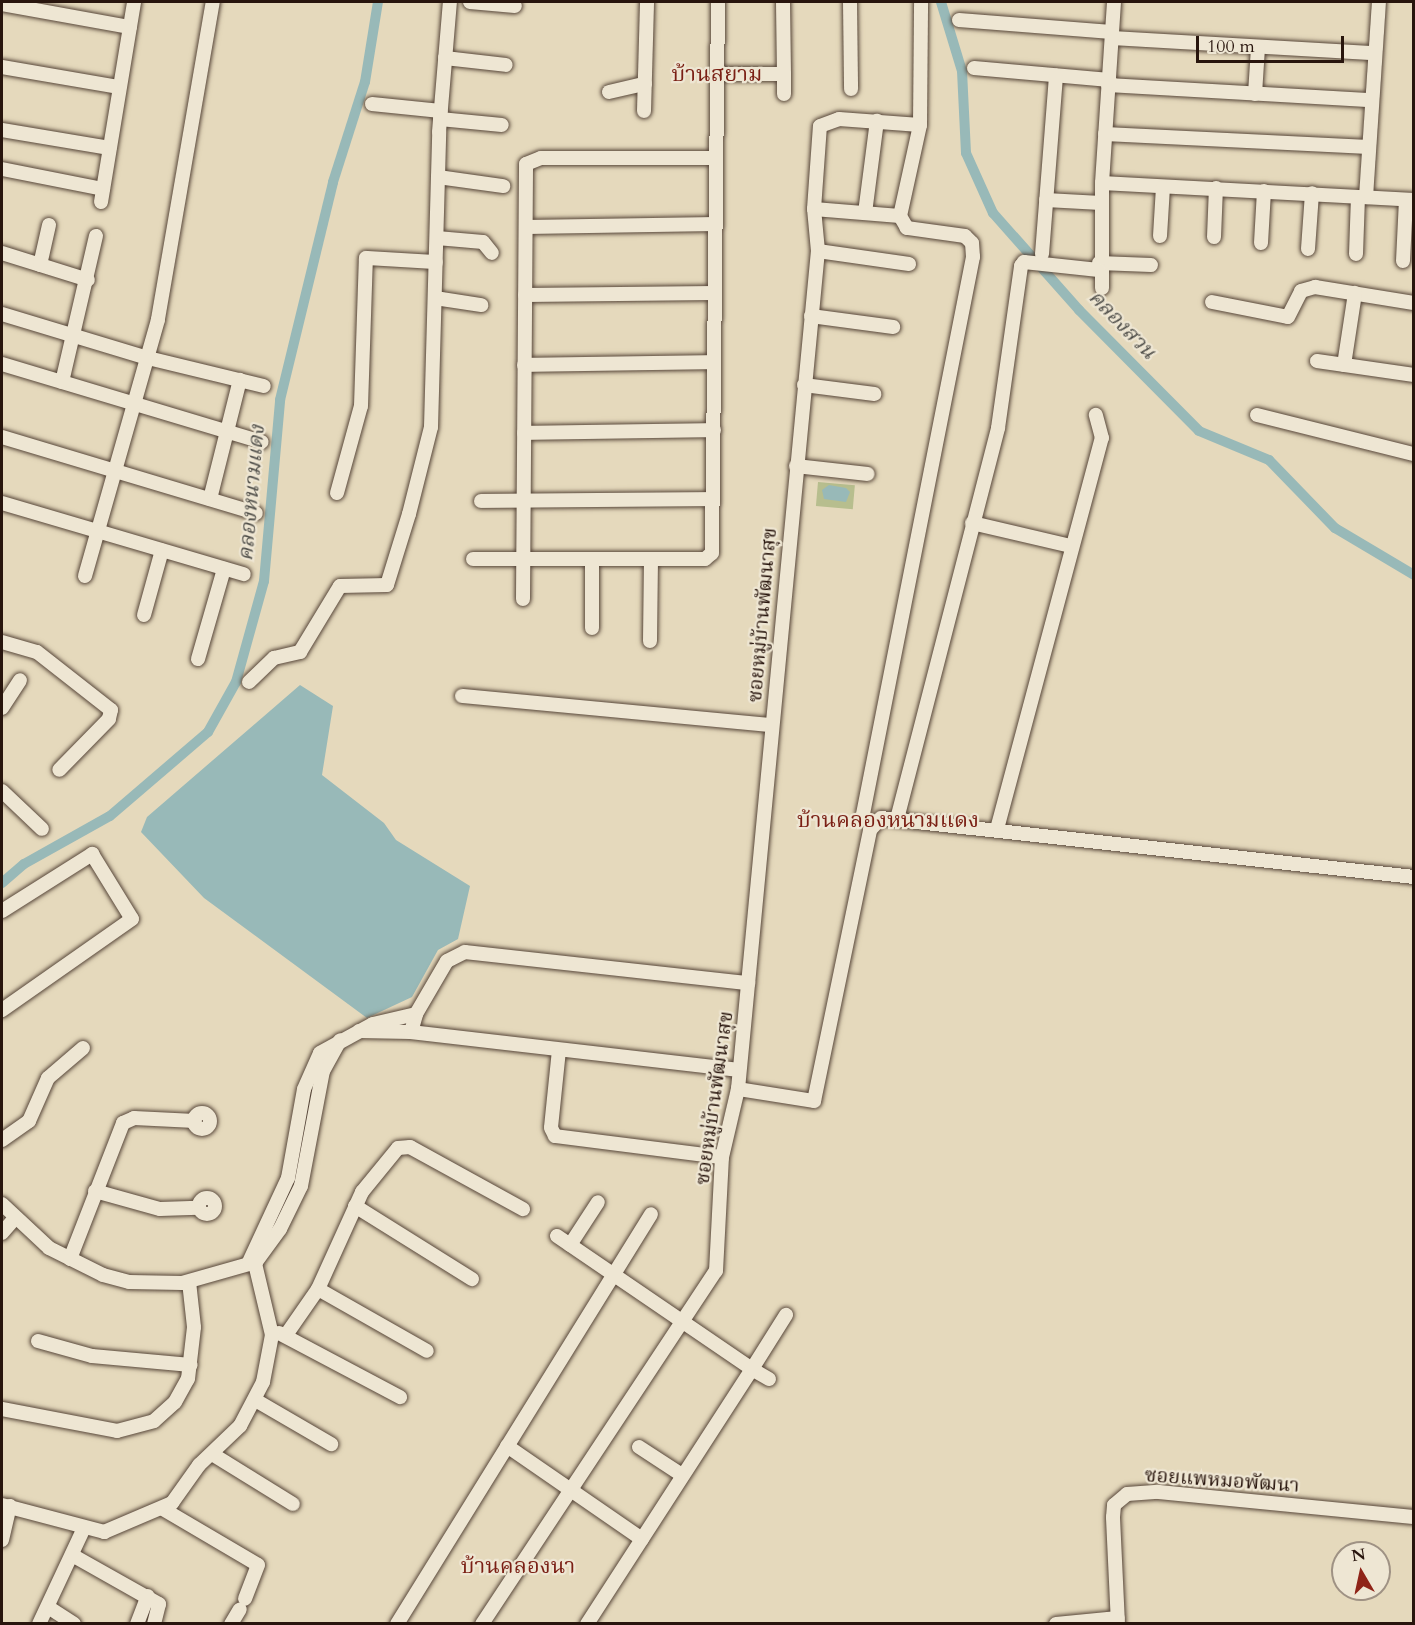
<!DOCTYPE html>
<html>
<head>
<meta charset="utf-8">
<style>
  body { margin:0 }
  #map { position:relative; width:1415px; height:1625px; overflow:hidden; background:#e5d9bc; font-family:Cardo,"Noto Serif Thai",serif }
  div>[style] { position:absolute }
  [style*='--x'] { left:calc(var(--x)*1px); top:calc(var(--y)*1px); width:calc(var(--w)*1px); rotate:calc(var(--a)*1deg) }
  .green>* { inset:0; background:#b7be8e; transform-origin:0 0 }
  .water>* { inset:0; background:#98b9b8 }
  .canal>* { height:10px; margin:-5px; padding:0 5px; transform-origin:5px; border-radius:5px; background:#98b9b8 }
  .roads { filter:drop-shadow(0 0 2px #574639) drop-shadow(0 0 2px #574639) }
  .minor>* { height:14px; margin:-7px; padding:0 7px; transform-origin:7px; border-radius:7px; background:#eee6d3 }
  .minor>.ring { margin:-7px; padding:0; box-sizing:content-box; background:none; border:14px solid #eee6d3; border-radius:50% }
  span { translate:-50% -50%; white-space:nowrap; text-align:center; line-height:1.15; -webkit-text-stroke:4.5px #eee6d3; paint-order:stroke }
  .street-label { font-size:20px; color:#28150d }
  .water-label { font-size:21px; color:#4f4e49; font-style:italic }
  .quarter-label { font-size:22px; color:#7a1f14 }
  .frame { position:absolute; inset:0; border:3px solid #28150d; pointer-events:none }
  .north { position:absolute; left:1331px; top:1541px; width:60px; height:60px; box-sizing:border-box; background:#eee6d3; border:2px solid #9f9284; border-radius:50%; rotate:351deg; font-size:16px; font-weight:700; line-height:24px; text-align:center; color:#28150d }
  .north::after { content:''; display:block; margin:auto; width:21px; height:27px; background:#8f2418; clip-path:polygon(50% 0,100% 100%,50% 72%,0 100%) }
  .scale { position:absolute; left:1196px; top:36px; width:148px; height:27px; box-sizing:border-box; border:3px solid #28150d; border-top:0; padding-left:8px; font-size:18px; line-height:21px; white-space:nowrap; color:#28150d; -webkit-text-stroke:4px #eee6d3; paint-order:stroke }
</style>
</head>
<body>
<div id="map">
  <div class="green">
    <div style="left:818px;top:482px;width:37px;height:24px;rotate:5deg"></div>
  </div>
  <div class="water">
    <div style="clip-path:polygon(829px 485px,846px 488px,850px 492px,846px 502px,824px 499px,822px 490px)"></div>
    <div style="clip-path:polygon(300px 685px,333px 706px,322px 775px,384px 823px,396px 840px,470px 886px,458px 939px,438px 950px,412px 997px,367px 1018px,204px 898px,141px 832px,147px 817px)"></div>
  </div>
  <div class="canal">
    <div style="--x:941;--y:2;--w:72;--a:73.1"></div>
    <div style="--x:962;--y:71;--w:82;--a:87.2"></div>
    <div style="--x:966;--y:153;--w:66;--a:65.8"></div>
    <div style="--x:993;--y:213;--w:130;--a:48.4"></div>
    <div style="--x:1079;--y:310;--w:170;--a:45.2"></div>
    <div style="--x:1199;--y:431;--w:76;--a:22.5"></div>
    <div style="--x:1269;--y:460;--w:95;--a:45.9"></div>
    <div style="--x:1335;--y:528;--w:92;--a:30.7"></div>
    <div style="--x:2;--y:883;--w:29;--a:-41"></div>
    <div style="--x:24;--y:864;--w:98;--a:-29.2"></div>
    <div style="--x:110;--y:816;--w:129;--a:-40.6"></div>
    <div style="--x:208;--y:732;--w:57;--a:-60.8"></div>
    <div style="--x:236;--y:682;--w:105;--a:-74.5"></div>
    <div style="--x:264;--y:581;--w:182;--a:-84.9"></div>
    <div style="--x:280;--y:400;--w:224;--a:-76.3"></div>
    <div style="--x:333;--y:182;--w:105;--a:-72.3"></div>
    <div style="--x:365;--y:82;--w:81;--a:-80.8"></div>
  </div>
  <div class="roads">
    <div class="minor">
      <div style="--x:470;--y:2;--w:45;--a:5.1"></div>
      <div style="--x:850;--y:2;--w:87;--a:89.3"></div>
      <div style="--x:2;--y:4;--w:130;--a:10.2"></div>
      <div style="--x:959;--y:20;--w:153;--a:4.5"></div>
      <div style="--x:1112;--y:38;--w:263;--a:3.3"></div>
      <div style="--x:445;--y:58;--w:61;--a:6.5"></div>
      <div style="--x:2;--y:67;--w:119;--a:9.7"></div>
      <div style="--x:974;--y:68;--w:136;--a:5.1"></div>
      <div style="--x:717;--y:74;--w:67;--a:0"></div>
      <div style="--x:784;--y:74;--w:72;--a:-90.8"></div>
      <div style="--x:1108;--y:85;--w:264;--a:3.3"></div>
      <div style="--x:609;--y:92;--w:37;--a:-13"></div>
      <div style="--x:784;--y:94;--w:20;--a:-90"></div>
      <div style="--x:1255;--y:94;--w:47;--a:-86.3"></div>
      <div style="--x:372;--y:104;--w:69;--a:5.8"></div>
      <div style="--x:644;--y:111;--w:109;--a:-88.4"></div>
      <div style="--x:440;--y:119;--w:62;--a:5.5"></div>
      <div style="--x:2;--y:130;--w:109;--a:9.5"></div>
      <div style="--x:1105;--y:134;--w:264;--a:2.8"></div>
      <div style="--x:2;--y:169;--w:103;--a:11.2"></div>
      <div style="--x:438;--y:177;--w:66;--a:7.9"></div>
      <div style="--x:1102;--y:183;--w:312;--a:3.1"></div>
      <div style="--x:1366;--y:197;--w:195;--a:-86.2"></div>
      <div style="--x:1046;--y:200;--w:55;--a:3.1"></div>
      <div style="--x:101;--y:202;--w:203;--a:-80.6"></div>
      <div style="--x:814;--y:209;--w:86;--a:4.7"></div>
      <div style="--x:900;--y:216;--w:93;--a:-77.6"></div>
      <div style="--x:920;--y:125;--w:123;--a:-89.5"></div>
      <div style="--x:865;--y:213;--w:93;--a:-82.6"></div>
      <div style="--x:526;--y:227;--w:190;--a:-0.9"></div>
      <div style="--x:1160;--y:236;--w:49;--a:-86.5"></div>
      <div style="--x:1214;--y:237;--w:49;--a:-87.7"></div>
      <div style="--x:437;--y:238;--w:46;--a:5"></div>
      <div style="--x:483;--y:242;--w:14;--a:51"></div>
      <div style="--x:1261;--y:243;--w:52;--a:-86.7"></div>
      <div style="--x:1308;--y:249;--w:56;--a:-85.9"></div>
      <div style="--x:818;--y:251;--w:92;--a:8.1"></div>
      <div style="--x:2;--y:253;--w:90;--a:17.4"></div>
      <div style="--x:1042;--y:254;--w:179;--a:-85.5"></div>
      <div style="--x:1356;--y:254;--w:57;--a:-88"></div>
      <div style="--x:1403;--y:261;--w:61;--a:-87.2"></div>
      <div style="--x:1099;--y:263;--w:52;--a:2.2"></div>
      <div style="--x:40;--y:265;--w:41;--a:-77.3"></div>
      <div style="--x:1102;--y:288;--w:105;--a:-90"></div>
      <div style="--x:1102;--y:183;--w:181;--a:-86.2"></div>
      <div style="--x:525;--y:295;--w:189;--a:-0.6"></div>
      <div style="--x:435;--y:298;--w:47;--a:8.7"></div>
      <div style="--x:1212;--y:302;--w:77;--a:11.2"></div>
      <div style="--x:1288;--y:317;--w:29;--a:-63"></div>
      <div style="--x:1301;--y:291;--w:15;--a:-16"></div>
      <div style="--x:1315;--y:287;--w:100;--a:9.2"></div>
      <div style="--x:2;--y:314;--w:152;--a:16.8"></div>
      <div style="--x:148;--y:358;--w:119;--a:13.6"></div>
      <div style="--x:811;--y:316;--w:83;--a:7.6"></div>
      <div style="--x:1317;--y:361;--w:98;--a:8.2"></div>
      <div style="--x:2;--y:364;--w:271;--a:16.7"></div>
      <div style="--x:524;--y:365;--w:190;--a:-0.9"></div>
      <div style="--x:1344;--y:365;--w:73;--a:-81.3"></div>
      <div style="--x:62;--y:382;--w:150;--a:-76.9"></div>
      <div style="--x:804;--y:385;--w:71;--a:7.3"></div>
      <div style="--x:1257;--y:415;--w:162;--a:14"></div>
      <div style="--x:524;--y:433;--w:190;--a:-0.9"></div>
      <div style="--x:2;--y:437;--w:265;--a:16.7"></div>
      <div style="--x:796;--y:466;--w:72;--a:6.3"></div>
      <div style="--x:337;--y:493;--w:90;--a:-74.6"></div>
      <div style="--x:361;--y:406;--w:148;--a:-88.1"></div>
      <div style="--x:366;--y:258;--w:70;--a:3.3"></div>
      <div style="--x:210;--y:499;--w:123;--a:-75.9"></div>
      <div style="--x:481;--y:501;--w:232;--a:-0.5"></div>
      <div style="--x:2;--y:503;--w:252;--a:16.4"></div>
      <div style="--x:972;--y:523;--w:102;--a:13.1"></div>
      <div style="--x:473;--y:559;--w:232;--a:0"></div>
      <div style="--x:705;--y:559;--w:9;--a:-41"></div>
      <div style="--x:712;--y:553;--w:551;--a:-89.38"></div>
      <div style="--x:85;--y:576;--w:267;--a:-74.1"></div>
      <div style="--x:158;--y:319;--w:322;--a:-80.2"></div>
      <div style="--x:523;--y:599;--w:435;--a:-89.6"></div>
      <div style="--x:526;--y:164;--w:16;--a:-22"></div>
      <div style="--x:541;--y:158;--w:175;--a:0"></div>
      <div style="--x:144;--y:615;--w:67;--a:-74.5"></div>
      <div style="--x:592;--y:628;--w:68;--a:-90"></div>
      <div style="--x:650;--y:641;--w:81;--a:-89.3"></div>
      <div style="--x:2;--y:642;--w:36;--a:16"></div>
      <div style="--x:37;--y:652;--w:94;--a:38.1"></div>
      <div style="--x:111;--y:710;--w:9;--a:103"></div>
      <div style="--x:109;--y:719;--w:71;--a:134.4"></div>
      <div style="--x:198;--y:659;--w:94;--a:-73.9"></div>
      <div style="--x:249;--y:682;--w:35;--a:-44"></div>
      <div style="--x:274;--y:658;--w:27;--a:-13"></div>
      <div style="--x:300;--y:652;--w:77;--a:-58.8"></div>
      <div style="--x:340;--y:586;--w:47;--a:-1.2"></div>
      <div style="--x:387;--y:585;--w:74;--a:-72.8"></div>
      <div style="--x:409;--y:514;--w:90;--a:-75.8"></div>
      <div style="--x:431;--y:427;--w:295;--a:-88.4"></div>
      <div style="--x:439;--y:132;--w:130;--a:-85.2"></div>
      <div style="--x:462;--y:696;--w:310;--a:5.4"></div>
      <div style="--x:2;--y:708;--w:33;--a:-57"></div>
      <div style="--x:2;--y:791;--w:55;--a:43.5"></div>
      <div style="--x:863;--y:814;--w:568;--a:-78.83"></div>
      <div style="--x:973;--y:257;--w:14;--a:-94"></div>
      <div style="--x:972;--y:243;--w:10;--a:-135"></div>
      <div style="--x:965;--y:236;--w:59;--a:-172.1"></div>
      <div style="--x:907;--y:228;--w:14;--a:-120"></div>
      <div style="--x:897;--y:819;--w:404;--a:-75.5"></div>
      <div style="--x:998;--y:428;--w:164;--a:-81.9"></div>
      <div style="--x:1021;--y:266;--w:5;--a:-53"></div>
      <div style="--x:1024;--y:262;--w:75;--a:6.1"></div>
      <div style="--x:997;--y:829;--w:405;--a:-75"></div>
      <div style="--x:1102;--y:438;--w:24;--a:-105"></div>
      <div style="--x:2;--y:911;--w:107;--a:-32.3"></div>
      <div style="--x:92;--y:854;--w:76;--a:58.4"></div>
      <div style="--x:132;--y:919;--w:159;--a:145"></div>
      <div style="--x:359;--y:1031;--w:52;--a:1.1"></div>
      <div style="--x:411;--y:1032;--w:19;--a:-74"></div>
      <div style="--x:416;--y:1014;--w:61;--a:-59.7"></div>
      <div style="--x:447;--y:961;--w:20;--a:-27"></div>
      <div style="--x:465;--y:952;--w:285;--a:6.3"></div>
      <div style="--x:411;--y:1032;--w:330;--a:6.6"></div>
      <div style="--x:559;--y:1050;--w:78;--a:95.9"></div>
      <div style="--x:551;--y:1128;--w:9;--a:63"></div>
      <div style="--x:555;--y:1136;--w:168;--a:7.2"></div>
      <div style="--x:738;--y:1089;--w:77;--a:9"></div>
      <div style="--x:814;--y:1101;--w:277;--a:-78.3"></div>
      <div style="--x:870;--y:830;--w:16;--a:-47"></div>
      <div style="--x:881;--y:818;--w:536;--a:6.32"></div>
      <div class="ring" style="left:194px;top:1113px;width:2px;height:2px"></div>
      <div style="--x:2;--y:1140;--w:33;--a:-35"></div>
      <div style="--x:29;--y:1121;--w:47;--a:-66.2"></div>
      <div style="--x:48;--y:1078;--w:46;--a:-40.6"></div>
      <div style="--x:95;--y:1191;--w:67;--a:15.5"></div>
      <div style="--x:160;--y:1209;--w:38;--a:-2"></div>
      <div class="ring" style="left:199px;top:1198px;width:2px;height:2px"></div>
      <div style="--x:2;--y:1204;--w:64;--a:43.1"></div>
      <div style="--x:49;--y:1248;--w:60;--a:26.6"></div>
      <div style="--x:103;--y:1275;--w:27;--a:15"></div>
      <div style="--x:129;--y:1282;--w:53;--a:1.1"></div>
      <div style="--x:182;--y:1283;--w:77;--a:-15.8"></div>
      <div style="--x:256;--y:1262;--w:41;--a:-54"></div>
      <div style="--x:280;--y:1229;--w:48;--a:-64"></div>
      <div style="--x:301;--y:1186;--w:117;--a:-79.2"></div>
      <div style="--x:323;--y:1071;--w:35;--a:-61"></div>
      <div style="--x:355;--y:1206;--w:138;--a:32"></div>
      <div style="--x:2;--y:1233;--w:18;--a:-49"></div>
      <div style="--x:557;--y:1236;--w:236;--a:34.3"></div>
      <div style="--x:752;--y:1369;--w:304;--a:122.9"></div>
      <div style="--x:570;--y:1245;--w:51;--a:-56.9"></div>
      <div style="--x:70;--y:1259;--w:146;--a:-68.7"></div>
      <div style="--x:123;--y:1123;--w:12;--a:-24"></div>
      <div style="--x:134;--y:1118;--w:61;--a:2.8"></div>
      <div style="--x:249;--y:1262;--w:93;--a:-65.1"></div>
      <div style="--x:288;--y:1178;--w:90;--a:-79.8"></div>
      <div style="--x:304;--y:1089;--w:39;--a:-66"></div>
      <div style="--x:320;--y:1053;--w:60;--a:-28.7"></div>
      <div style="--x:373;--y:1024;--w:44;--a:-13.1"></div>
      <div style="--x:318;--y:1289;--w:125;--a:29.6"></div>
      <div style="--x:279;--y:1333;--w:137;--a:27.9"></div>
      <div style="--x:286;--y:1335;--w:56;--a:-55.2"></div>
      <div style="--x:318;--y:1289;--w:107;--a:-65.6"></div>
      <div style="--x:362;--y:1192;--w:57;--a:-50.7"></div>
      <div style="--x:398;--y:1148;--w:12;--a:-5"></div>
      <div style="--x:410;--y:1147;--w:129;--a:28.8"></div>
      <div style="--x:38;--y:1341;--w:56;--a:15.5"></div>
      <div style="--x:92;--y:1356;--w:99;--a:5.2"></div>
      <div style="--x:769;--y:1379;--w:20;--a:-150"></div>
      <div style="--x:752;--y:1369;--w:64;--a:-57.8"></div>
      <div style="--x:257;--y:1401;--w:86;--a:30.2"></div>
      <div style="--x:2;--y:1409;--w:117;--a:10.8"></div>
      <div style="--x:117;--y:1431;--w:38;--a:-15"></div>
      <div style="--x:154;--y:1421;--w:28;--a:-42"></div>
      <div style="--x:175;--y:1402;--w:26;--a:-61"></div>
      <div style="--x:188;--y:1379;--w:52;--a:-83.4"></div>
      <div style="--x:194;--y:1327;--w:45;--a:-96.3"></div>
      <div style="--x:507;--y:1446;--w:164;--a:34.6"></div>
      <div style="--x:639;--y:1447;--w:51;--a:33.1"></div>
      <div style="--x:212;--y:1454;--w:95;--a:31.7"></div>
      <div style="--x:2;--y:1505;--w:106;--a:14.8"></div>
      <div style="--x:104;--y:1532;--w:74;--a:-23.1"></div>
      <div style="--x:172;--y:1503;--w:47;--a:-54.6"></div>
      <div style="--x:199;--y:1465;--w:57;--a:-43.6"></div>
      <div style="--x:240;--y:1426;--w:50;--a:-62.4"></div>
      <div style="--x:263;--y:1382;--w:48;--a:-79.2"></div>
      <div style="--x:272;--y:1335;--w:82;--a:-103.4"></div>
      <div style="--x:163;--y:1509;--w:110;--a:30.5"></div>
      <div style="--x:258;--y:1565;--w:36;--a:111"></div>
      <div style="--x:2;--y:1540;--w:35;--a:-77"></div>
      <div style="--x:72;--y:1555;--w:100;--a:29.4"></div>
      <div style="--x:159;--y:1604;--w:21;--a:104"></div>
      <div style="--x:48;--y:1607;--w:31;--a:33"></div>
      <div style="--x:39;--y:1624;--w:106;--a:-64.9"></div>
      <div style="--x:137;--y:1624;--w:30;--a:-69"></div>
      <div style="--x:231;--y:1624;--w:17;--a:-59"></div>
      <div style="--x:397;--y:1624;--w:482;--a:-58.2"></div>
      <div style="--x:482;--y:1624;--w:424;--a:-56.5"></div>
      <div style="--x:716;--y:1271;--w:114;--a:-87"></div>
      <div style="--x:722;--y:1157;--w:70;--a:-76.8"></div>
      <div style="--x:738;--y:1089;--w:842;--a:-84.55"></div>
      <div style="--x:818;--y:251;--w:42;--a:-95.4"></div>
      <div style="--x:814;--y:209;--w:83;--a:-85.9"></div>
      <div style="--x:820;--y:126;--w:20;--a:-20"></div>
      <div style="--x:839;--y:119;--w:81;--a:4.2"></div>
      <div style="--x:1056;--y:1624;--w:62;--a:-5.5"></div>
      <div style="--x:1118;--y:1624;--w:107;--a:-92.7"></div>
      <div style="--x:1113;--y:1517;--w:12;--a:-85"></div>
      <div style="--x:1114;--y:1505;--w:17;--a:-40"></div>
      <div style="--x:1127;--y:1494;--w:31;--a:-4"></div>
      <div style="--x:1158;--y:1492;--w:257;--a:5.6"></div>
    </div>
  </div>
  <div class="street-label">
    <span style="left:762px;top:615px;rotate:-85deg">ซอยหมู่บ้านพัฒนาสุข</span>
    <span style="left:714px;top:1098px;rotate:-82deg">ซอยหมู่บ้านพัฒนาสุข</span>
    <span style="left:1222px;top:1480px;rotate:4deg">ซอยแพหมอพัฒนา</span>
  </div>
  <div class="water-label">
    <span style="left:1122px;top:325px;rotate:46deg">คลองสวน</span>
    <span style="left:252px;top:493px;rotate:-85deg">คลองหนามแดง</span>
  </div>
  <div class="quarter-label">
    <span style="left:717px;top:75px">บ้านสยาม</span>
    <span style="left:888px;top:821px">บ้านคลองหนามแดง</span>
    <span style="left:518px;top:1567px">บ้านคลองนา</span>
  </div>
  <div class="frame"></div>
  <div class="north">N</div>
  <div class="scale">100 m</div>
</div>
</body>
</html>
